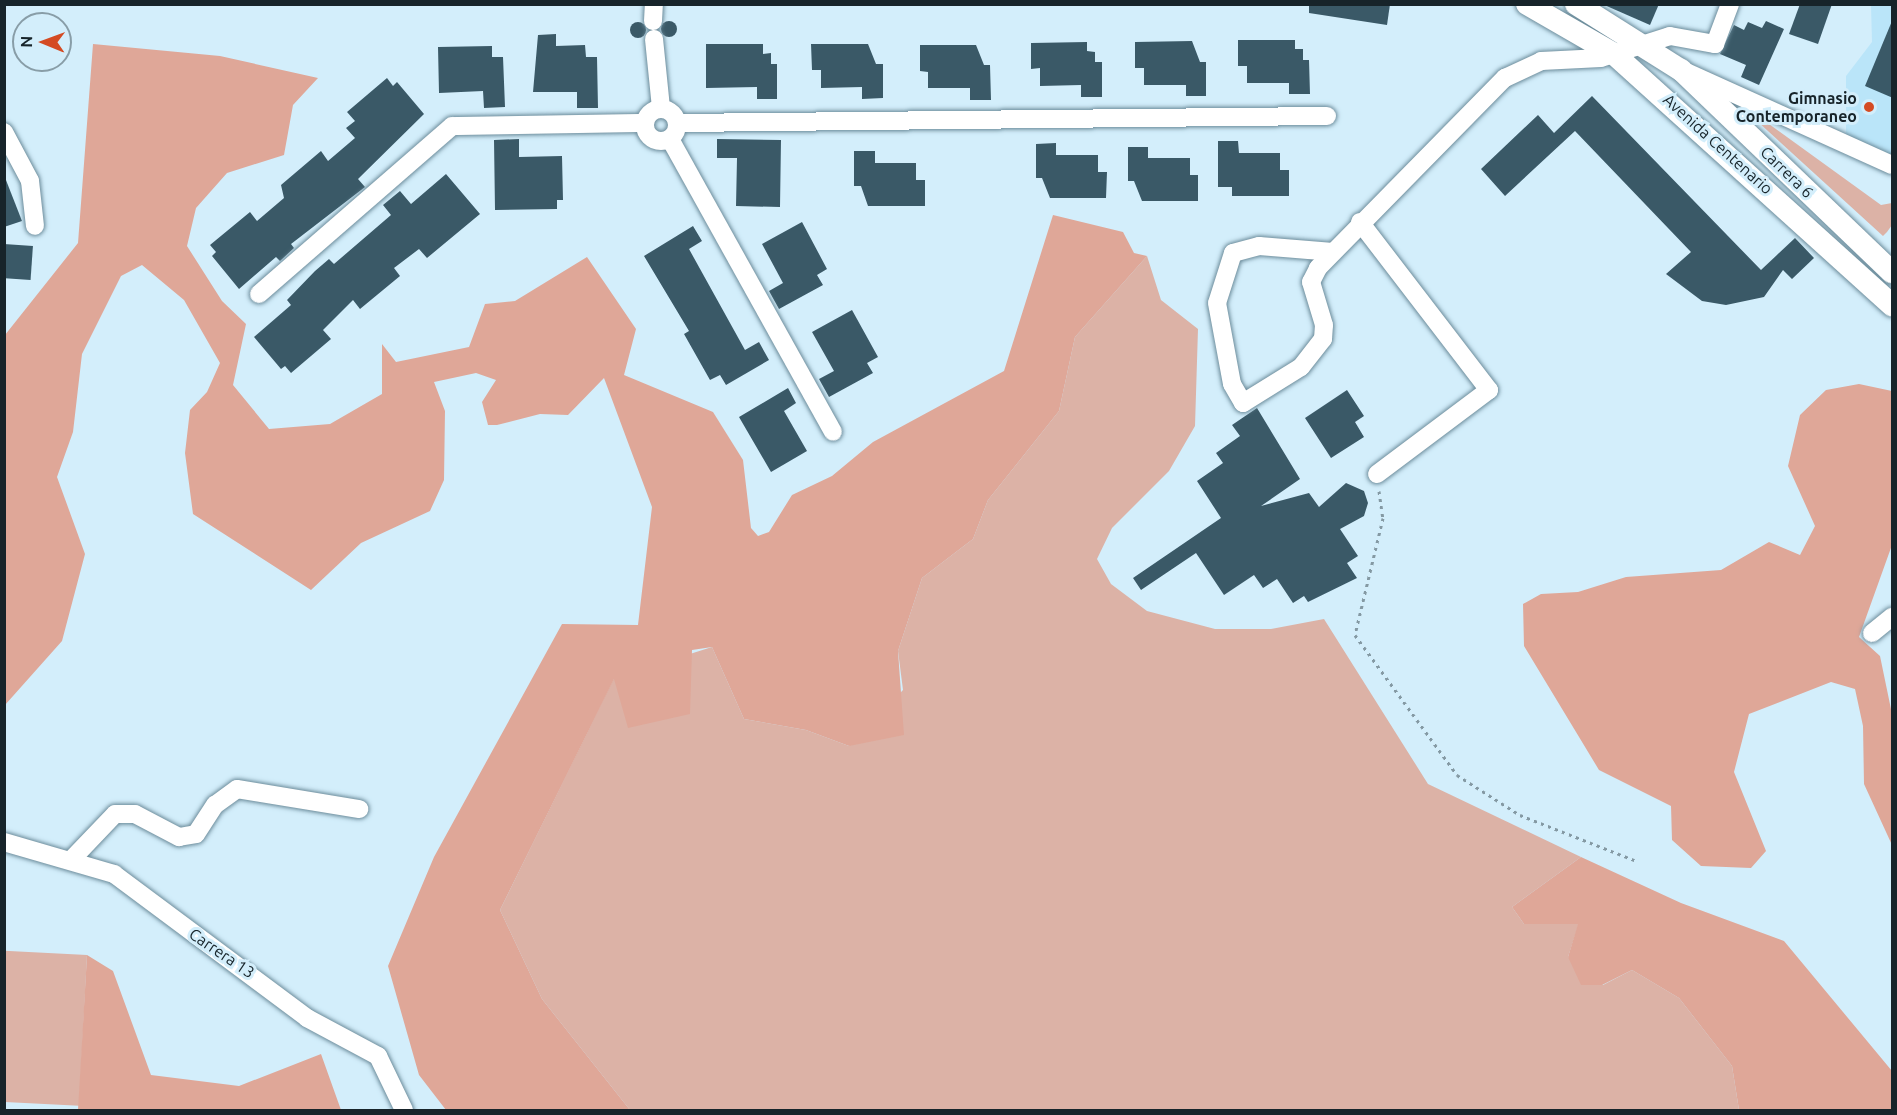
<!DOCTYPE html>
<html>
<head>
<meta charset="utf-8">
<style>
  body { margin:0 }
  #map { position:relative; width:1897px; height:1115px; overflow:hidden; background:#d3eefb; font-family:Ubuntu,sans-serif }
  div>[style] { position:absolute }
  [style*='--x'] { left:calc(var(--x)*1px); top:calc(var(--y)*1px); width:calc(var(--w)*1px); rotate:calc(var(--a)*1deg) }
  .built>* { inset:0; background:#bae5f9 }
  .green>* { inset:0; background:#dcb2a6; transform-origin:0 0 }
  .forest>* { inset:0; background:#dfa798 }
  .building>* { inset:0; background:#3a5967; transform-origin:0 0 }
  .round { border-radius:50% }
  .path>* { height:3px; margin-top:-1.5px; transform-origin:0; background:repeating-linear-gradient(90deg,#8499a3 0 3px,transparent 0 7.5px) }
  .roads { filter:drop-shadow(0 0 2px #6c8c9b) drop-shadow(0 0 2px #6c8c9b) }
  .minor>* { height:18px; margin:-9px; padding:0 9px; transform-origin:9px; border-radius:9px; background:#fff }
  .minor>.ring { margin:-9px; padding:0; box-sizing:content-box; background:none; border:18px solid #fff; border-radius:50% }
  .major>* { height:22px; margin:-11px; padding:0 11px; transform-origin:11px; border-radius:11px; background:#fff }
  .dots>* { width:16px; height:16px; translate:-50% -50%; box-sizing:border-box; border:3px solid #d3eefb; border-radius:50% }
  span { translate:-50% -50%; white-space:nowrap; text-align:center; line-height:1.15; -webkit-text-stroke:6px #d3eefb; paint-order:stroke }
  .poi-label { font-size:16px; color:#17242a; font-weight:700 }
  .right { translate:-100% -50%; text-align:right }
  .street-label { font-size:16px; color:#17242a }
  .frame { position:absolute; inset:0; border:6px solid #17242a; pointer-events:none }
  .north { position:absolute; left:12px; top:12px; width:60px; height:60px; box-sizing:border-box; background:#d3eefb; border:2px solid #889da7; border-radius:50%; rotate:271deg; font-size:16px; font-weight:700; line-height:24px; text-align:center; color:#17242a }
  .north::after { content:''; display:block; margin:auto; width:21px; height:27px; background:#d44b23; clip-path:polygon(50% 0,100% 100%,50% 72%,0 100%) }
</style>
</head>
<body>
<div id="map">
  <div class="built">
    <div style="clip-path:polygon(1871px 5px,1892px 5px,1892px 155px,1846px 138px,1846px 76px,1872px 42px)"></div>
  </div>
  <div class="green">
    <div style="clip-path:polygon(1734px 100px,1755px 105px,1762px 119px,1881px 205px,1892px 203px,1892px 225px,1887px 232px,1883px 236px)"></div>
    <div style="clip-path:polygon(1147px 256px,1161px 300px,1198px 329px,1195px 426px,1169px 471px,1112px 528px,1097px 559px,1111px 584px,1147px 611px,1215px 629px,1271px 629px,1324px 619px,1428px 784px,1581px 857px,1512px 907px,1524px 924px,1579px 923px,1568px 957px,1603px 985px,1632px 970px,1679px 998px,1732px 1066px,1739px 1110px,630px 1110px,542px 999px,500px 910px,614px 678px,712px 647px,744px 719px,806px 730px,849px 746px,903px 690px,898px 651px,922px 578px,973px 539px,988px 500px,1059px 411px,1075px 337px)"></div>
    <div style="left:87px;top:955px;width:151px;height:83px;rotate:93deg"></div>
  </div>
  <div class="forest">
    <div style="clip-path:polygon(93px 44px,220px 56px,318px 78px,293px 105px,284px 155px,227px 173px,196px 208px,187px 246px,222px 301px,246px 324px,233px 385px,269px 429px,330px 424px,382px 394px,382px 344px,396px 362px,469px 347px,485px 304px,515px 301px,587px 257px,636px 329px,624px 375px,713px 412px,743px 460px,751px 528px,758px 536px,769px 532px,792px 495px,832px 476px,873px 442px,1004px 371px,1053px 215px,1123px 232px,1134px 253px,1147px 256px,1075px 337px,1059px 411px,988px 500px,973px 539px,922px 578px,898px 651px,904px 735px,849px 746px,806px 730px,744px 719px,712px 647px,692px 650px,690px 714px,628px 728px,614px 679px,500px 910px,542px 999px,630px 1110px,446px 1110px,419px 1075px,388px 966px,434px 857px,562px 624px,638px 625px,652px 507px,604px 378px,568px 415px,540px 414px,497px 425px,488px 425px,482px 402px,496px 380px,476px 373px,434px 382px,445px 411px,444px 480px,430px 511px,361px 543px,311px 590px,193px 514px,185px 453px,190px 410px,207px 392px,220px 363px,184px 300px,142px 265px,121px 276px,82px 354px,73px 432px,57px 477px,85px 554px,62px 641px,5px 705px,5px 335px,78px 243px)"></div>
    <div style="clip-path:polygon(1859px 384px,1892px 391px,1892px 545px,1859px 637px,1880px 656px,1892px 714px,1892px 845px,1864px 784px,1863px 726px,1855px 689px,1831px 682px,1749px 714px,1734px 772px,1766px 851px,1751px 868px,1701px 866px,1672px 840px,1671px 806px,1599px 770px,1524px 646px,1523px 604px,1541px 594px,1578px 592px,1626px 577px,1721px 570px,1769px 542px,1800px 555px,1815px 526px,1788px 466px,1800px 415px,1826px 390px)"></div>
    <div style="clip-path:polygon(1581px 857px,1681px 903px,1784px 941px,1892px 1071px,1892px 1110px,1739px 1110px,1732px 1066px,1679px 998px,1632px 970px,1602px 985px,1581px 985px,1568px 957px,1578px 924px,1524px 924px,1512px 907px)"></div>
    <div style="clip-path:polygon(87px 955px,113px 971px,151px 1075px,239px 1086px,321px 1054px,341px 1110px,78px 1110px)"></div>
  </div>
  <div class="building">
    <div style="clip-path:polygon(1309px 4px,1390px 4px,1387px 25px,1309px 13px)"></div>
    <div style="clip-path:polygon(1602px 4px,1659px 4px,1650px 25px)"></div>
    <div style="clip-path:polygon(1800px 4px,1832px 4px,1818px 44px,1789px 34px)"></div>
    <div class="round" style="left:661px;top:21px;width:16px;height:16px"></div>
    <div style="clip-path:polygon(1766px 21px,1784px 29px,1759px 85px,1741px 77px,1746px 65px,1720px 54px,1734px 25px,1744px 30px,1748px 22px,1762px 28px)"></div>
    <div style="clip-path:polygon(1892px 21px,1893px 21px,1893px 98px,1865px 86px)"></div>
    <div class="round" style="left:630px;top:22px;width:16px;height:16px"></div>
    <div style="clip-path:polygon(556px 34px,556px 46px,585px 45px,586px 57px,597px 57px,598px 108px,577px 108px,577px 92px,533px 92px,538px 35px)"></div>
    <div style="clip-path:polygon(1238px 40px,1295px 40px,1295px 49px,1303px 49px,1303px 60px,1309px 60px,1310px 94px,1289px 94px,1289px 83px,1247px 83px,1247px 66px,1238px 66px)"></div>
    <div style="clip-path:polygon(1192px 41px,1200px 62px,1206px 62px,1206px 96px,1186px 96px,1186px 85px,1144px 85px,1144px 68px,1135px 68px,1135px 42px)"></div>
    <div style="clip-path:polygon(1087px 42px,1087px 51px,1095px 52px,1095px 62px,1102px 62px,1102px 97px,1081px 97px,1081px 85px,1040px 86px,1040px 68px,1031px 69px,1031px 43px)"></div>
    <div style="clip-path:polygon(706px 44px,763px 44px,763px 54px,771px 53px,771px 64px,777px 64px,777px 99px,757px 99px,757px 87px,706px 88px)"></div>
    <div style="clip-path:polygon(811px 44px,868px 44px,876px 64px,883px 64px,883px 98px,862px 99px,862px 87px,821px 88px,821px 70px,812px 70px)"></div>
    <div style="clip-path:polygon(920px 45px,976px 45px,984px 65px,990px 65px,991px 100px,970px 100px,970px 88px,928px 88px,928px 72px,920px 71px)"></div>
    <div style="clip-path:polygon(492px 46px,492px 57px,503px 57px,505px 107px,484px 108px,483px 91px,439px 93px,438px 47px)"></div>
    <div style="clip-path:polygon(387px 78px,393px 86px,397px 82px,424px 114px,358px 179px,365px 187px,291px 244px,294px 248px,280px 261px,276px 257px,239px 289px,212px 256px,216px 252px,210px 245px,250px 212px,257px 221px,284px 198px,281px 185px,321px 151px,328px 161px,355px 138px,346px 128px,355px 121px,347px 112px)"></div>
    <div style="clip-path:polygon(1592px 96px,1761px 270px,1795px 238px,1814px 258px,1792px 279px,1783px 270px,1764px 297px,1726px 305px,1702px 301px,1666px 274px,1691px 252px,1575px 131px,1505px 196px,1481px 169px,1538px 115px,1554px 133px)"></div>
    <div style="clip-path:polygon(519px 139px,519px 157px,562px 156px,563px 200px,557px 200px,557px 209px,495px 210px,494px 140px)"></div>
    <div style="clip-path:polygon(717px 139px,781px 140px,780px 207px,736px 206px,737px 158px,717px 158px)"></div>
    <div style="clip-path:polygon(1218px 141px,1238px 141px,1239px 153px,1280px 153px,1280px 170px,1289px 170px,1289px 196px,1232px 196px,1232px 187px,1218px 187px)"></div>
    <div style="clip-path:polygon(1056px 143px,1056px 155px,1098px 155px,1098px 172px,1107px 172px,1106px 198px,1050px 198px,1042px 178px,1036px 178px,1036px 144px)"></div>
    <div style="clip-path:polygon(1128px 147px,1148px 147px,1148px 158px,1190px 158px,1190px 175px,1198px 175px,1198px 201px,1142px 201px,1134px 181px,1128px 181px)"></div>
    <div style="clip-path:polygon(854px 151px,875px 151px,875px 163px,916px 163px,916px 180px,925px 180px,925px 206px,868px 206px,861px 186px,854px 186px)"></div>
    <div style="clip-path:polygon(446px 174px,480px 214px,427px 258px,419px 249px,394px 268px,400px 276px,360px 309px,353px 300px,323px 330px,331px 339px,291px 373px,285px 366px,281px 369px,254px 337px,291px 305px,287px 300px,315px 271px,329px 259px,334px 264px,391px 215px,383px 205px,400px 191px,411px 204px)"></div>
    <div style="clip-path:polygon(4px 175px,22px 221px,4px 227px)"></div>
    <div style="clip-path:polygon(802px 222px,827px 269px,817px 275px,823px 285px,779px 309px,769px 291px,783px 283px,762px 244px)"></div>
    <div style="clip-path:polygon(693px 226px,702px 241px,689px 249px,745px 350px,759px 342px,769px 360px,726px 385px,720px 375px,710px 380px,684px 334px,689px 331px,644px 256px)"></div>
    <div style="left:4px;top:244px;width:29px;height:34px;rotate:4deg"></div>
    <div style="clip-path:polygon(852px 310px,878px 357px,867px 363px,873px 373px,829px 397px,819px 379px,834px 371px,812px 332px)"></div>
    <div style="clip-path:polygon(788px 388px,796px 403px,784px 411px,807px 451px,771px 472px,739px 417px)"></div>
    <div style="clip-path:polygon(1347px 390px,1364px 416px,1355px 422px,1364px 437px,1331px 458px,1305px 418px)"></div>
    <div style="clip-path:polygon(1257px 408px,1300px 479px,1261px 506px,1309px 493px,1319px 507px,1346px 483px,1364px 491px,1368px 503px,1364px 516px,1340px 529px,1358px 556px,1347px 563px,1357px 578px,1308px 602px,1304px 596px,1293px 603px,1277px 579px,1263px 588px,1254px 575px,1224px 595px,1196px 553px,1141px 590px,1133px 578px,1221px 518px,1197px 481px,1223px 463px,1216px 453px,1240px 436px,1232px 425px)"></div>
  </div>
  <div class="path">
    <div style="--x:1379;--y:491;--w:27;--a:82"></div>
    <div style="--x:1383;--y:518;--w:120;--a:103.5"></div>
    <div style="--x:1355;--y:635;--w:173;--a:53.9"></div>
    <div style="--x:1457;--y:775;--w:75;--a:32.4"></div>
    <div style="--x:1520;--y:815;--w:123;--a:21.5"></div>
  </div>
  <div class="roads">
    <div class="minor">
      <div style="--x:653;--y:21;--w:17;--a:-87"></div>
      <div style="--x:654;--y:39;--w:69;--a:84.2"></div>
      <div style="--x:1686;--y:72;--w:226;--a:24.3"></div>
      <div class="ring" style="left:645px;top:109px;width:14px;height:14px"></div>
      <div style="--x:678;--y:123;--w:649;--a:-0.62"></div>
      <div style="--x:4;--y:132;--w:55;--a:62"></div>
      <div style="--x:30;--y:181;--w:45;--a:83.7"></div>
      <div style="--x:670;--y:139;--w:335;--a:60.9"></div>
      <div style="--x:1360;--y:222;--w:212;--a:52.5"></div>
      <div style="--x:1489;--y:390;--w:140;--a:143.1"></div>
      <div style="--x:1333;--y:252;--w:74;--a:-175.4"></div>
      <div style="--x:1259;--y:246;--w:27;--a:165"></div>
      <div style="--x:1233;--y:253;--w:52;--a:107.7"></div>
      <div style="--x:1217;--y:303;--w:82;--a:79.5"></div>
      <div style="--x:1232;--y:384;--w:22;--a:60"></div>
      <div style="--x:1243;--y:403;--w:68;--a:-31.8"></div>
      <div style="--x:1301;--y:367;--w:36;--a:-52"></div>
      <div style="--x:1323;--y:339;--w:14;--a:-86"></div>
      <div style="--x:1324;--y:325;--w:45;--a:-106.8"></div>
      <div style="--x:1311;--y:282;--w:16;--a:-63"></div>
      <div style="--x:1318;--y:268;--w:267;--a:-45.5"></div>
      <div style="--x:1505;--y:78;--w:40;--a:-25"></div>
      <div style="--x:1541;--y:61;--w:60;--a:-2.9"></div>
      <div style="--x:1601;--y:58;--w:72;--a:-17.7"></div>
      <div style="--x:1670;--y:36;--w:46;--a:10.1"></div>
      <div style="--x:1715;--y:44;--w:43;--a:-69.4"></div>
      <div style="--x:259;--y:294;--w:256;--a:-41"></div>
      <div style="--x:452;--y:126;--w:193;--a:-0.9"></div>
      <div style="--x:1872;--y:633;--w:26;--a:-39"></div>
      <div style="--x:4;--y:842;--w:115;--a:16.2"></div>
      <div style="--x:114;--y:874;--w:241;--a:36.7"></div>
      <div style="--x:307;--y:1018;--w:81;--a:28.2"></div>
      <div style="--x:378;--y:1056;--w:60;--a:64.3"></div>
      <div style="--x:73;--y:858;--w:61;--a:-46.3"></div>
      <div style="--x:115;--y:814;--w:20;--a:0"></div>
      <div style="--x:135;--y:814;--w:50;--a:27.6"></div>
      <div style="--x:179;--y:837;--w:17;--a:-10"></div>
      <div style="--x:196;--y:834;--w:35;--a:-57"></div>
      <div style="--x:215;--y:805;--w:27;--a:-36"></div>
      <div style="--x:237;--y:789;--w:124;--a:9.3"></div>
    </div>
    <div class="major">
      <div style="--x:1527;--y:4;--w:100;--a:29.9"></div>
      <div style="--x:1614;--y:54;--w:375;--a:42.1"></div>
      <div style="--x:1576;--y:4;--w:124;--a:32.2"></div>
      <div style="--x:1681;--y:70;--w:292;--a:43.8"></div>
    </div>
  </div>
  <div class="dots">
    <div style="left:1869px;top:107px;background:#d44b23"></div>
  </div>
  <div class="poi-label">
    <span class="right" style="left:1857px;top:107px">Gimnasio<br>Contemporaneo</span>
  </div>
  <div class="street-label">
    <span style="left:1718px;top:144px;rotate:42deg">Avenida Centenario</span>
    <span style="left:1787px;top:172px;rotate:44deg">Carrera 6</span>
    <span style="left:222px;top:953px;rotate:34deg">Carrera 13</span>
  </div>
  <div class="frame"></div>
  <div class="north">N</div>
</div>
</body>
</html>
